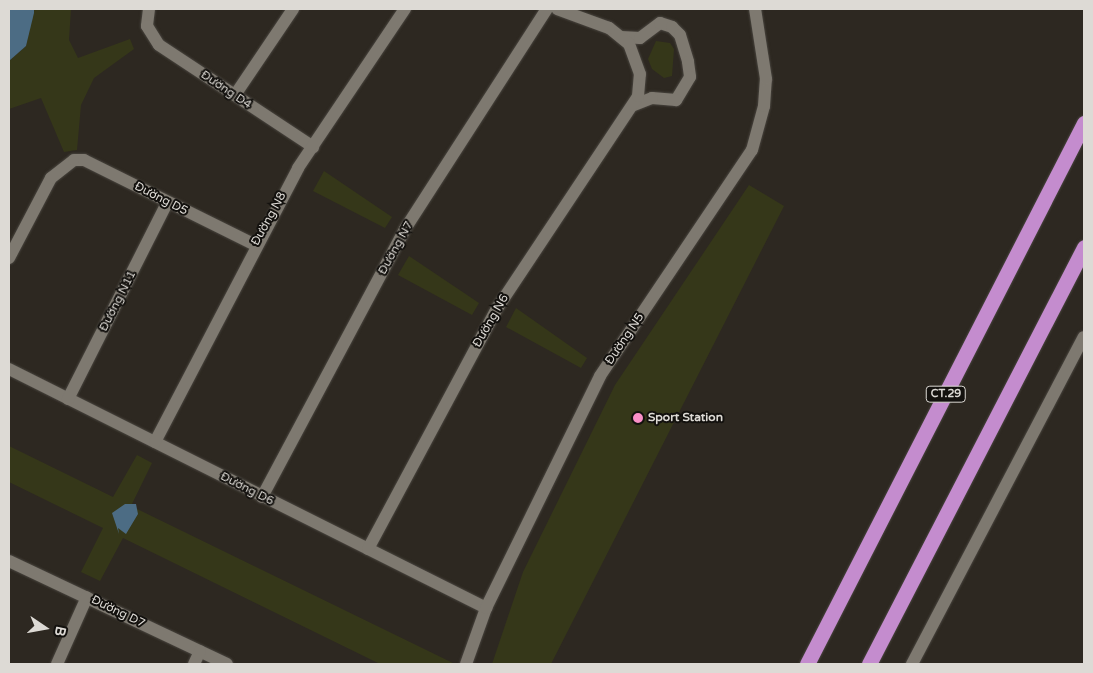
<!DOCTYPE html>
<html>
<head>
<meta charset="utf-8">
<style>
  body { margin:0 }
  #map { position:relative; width:1093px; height:673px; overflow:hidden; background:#2d2821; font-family:"Varela Round",sans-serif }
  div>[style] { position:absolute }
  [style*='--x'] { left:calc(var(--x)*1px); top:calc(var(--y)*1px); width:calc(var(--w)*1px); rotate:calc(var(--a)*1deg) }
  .green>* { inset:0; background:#353719 }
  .water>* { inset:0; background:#4c6c84 }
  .roads { filter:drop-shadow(0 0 1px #49453f) drop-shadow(0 0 1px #49453f) }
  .street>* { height:12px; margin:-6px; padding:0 6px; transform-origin:6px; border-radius:6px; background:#7e7970 }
  .highway>* { height:15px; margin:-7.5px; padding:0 7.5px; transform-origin:7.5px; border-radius:7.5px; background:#c48cce }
  .dots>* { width:14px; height:14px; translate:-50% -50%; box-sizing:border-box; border:2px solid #13110e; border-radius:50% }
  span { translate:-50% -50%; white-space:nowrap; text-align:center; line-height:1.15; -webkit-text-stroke:4px #13110e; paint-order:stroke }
  .shield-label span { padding:1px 4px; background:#13110e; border:1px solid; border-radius:4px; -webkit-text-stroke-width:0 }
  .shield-label { font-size:11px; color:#dddad5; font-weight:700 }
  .street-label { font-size:12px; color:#dddad5 }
  .poi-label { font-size:12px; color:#dddad5; font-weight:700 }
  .left { translate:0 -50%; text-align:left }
  .frame { position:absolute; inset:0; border:10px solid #dddad5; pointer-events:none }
  .north { position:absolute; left:20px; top:603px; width:50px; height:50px; -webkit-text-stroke:4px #13110e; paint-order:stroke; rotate:102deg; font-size:14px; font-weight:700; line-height:20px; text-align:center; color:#dddad5 }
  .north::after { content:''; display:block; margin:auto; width:18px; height:22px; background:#dddad5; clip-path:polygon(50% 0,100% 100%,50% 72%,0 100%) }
</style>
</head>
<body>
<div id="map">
  <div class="green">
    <div style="clip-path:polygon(34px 9px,71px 9px,69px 40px,78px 58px,130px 39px,134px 49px,94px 78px,81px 105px,77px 150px,64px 152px,41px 98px,9px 109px,9px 61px,26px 46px)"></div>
    <div style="clip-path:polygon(656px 41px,670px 43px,674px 49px,672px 76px,664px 78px,652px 69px,648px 59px)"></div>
    <div style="clip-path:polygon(324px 171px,392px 217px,385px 228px,313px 191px)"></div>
    <div style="clip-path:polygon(749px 185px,784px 206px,551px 664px,492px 664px,523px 572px,615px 385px)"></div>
    <div style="clip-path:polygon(409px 256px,479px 303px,472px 315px,398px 275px)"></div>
    <div style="clip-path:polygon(516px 308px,587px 358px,581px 368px,506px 327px)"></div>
    <div style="clip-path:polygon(9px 446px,113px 497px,137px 455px,152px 463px,131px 506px,455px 664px,380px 664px,123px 538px,100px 581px,81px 572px,103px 528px,9px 482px)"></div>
  </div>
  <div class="water">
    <div style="clip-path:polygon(9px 9px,34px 9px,34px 13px,26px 46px,9px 61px)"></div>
    <div style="clip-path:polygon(125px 504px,136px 504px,138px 514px,126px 534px,118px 528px,119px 534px,112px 513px)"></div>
  </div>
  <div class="roads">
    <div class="street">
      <div style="--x:149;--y:9;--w:17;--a:97"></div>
      <div style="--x:147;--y:26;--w:22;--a:58"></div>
      <div style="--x:159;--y:45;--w:185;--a:33.5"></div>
      <div style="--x:621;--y:37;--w:19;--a:3"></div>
      <div style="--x:640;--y:38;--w:25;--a:-37"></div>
      <div style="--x:660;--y:23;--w:13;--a:18"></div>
      <div style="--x:672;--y:27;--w:11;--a:45"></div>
      <div style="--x:680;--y:35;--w:28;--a:73"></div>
      <div style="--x:688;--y:62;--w:15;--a:82"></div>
      <div style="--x:690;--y:77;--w:27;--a:121"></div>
      <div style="--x:676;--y:100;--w:24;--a:-175"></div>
      <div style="--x:652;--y:98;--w:19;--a:159"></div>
      <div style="--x:235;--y:95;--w:104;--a:-56"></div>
      <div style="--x:9;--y:258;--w:90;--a:-62.3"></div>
      <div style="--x:51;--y:178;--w:29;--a:-38"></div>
      <div style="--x:74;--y:160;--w:10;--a:0"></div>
      <div style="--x:84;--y:160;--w:191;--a:26.4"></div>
      <div style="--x:9;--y:369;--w:534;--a:26.61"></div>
      <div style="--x:68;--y:399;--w:220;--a:-63.2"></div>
      <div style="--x:155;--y:442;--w:309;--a:-62.4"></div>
      <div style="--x:298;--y:168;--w:192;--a:-56.1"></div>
      <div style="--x:262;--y:497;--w:304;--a:-61.9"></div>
      <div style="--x:405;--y:229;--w:262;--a:-57.2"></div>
      <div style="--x:368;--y:549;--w:275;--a:-61.8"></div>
      <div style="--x:498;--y:307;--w:253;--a:-56.4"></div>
      <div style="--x:638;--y:96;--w:22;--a:-85"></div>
      <div style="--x:640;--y:74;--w:32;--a:-110"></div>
      <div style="--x:629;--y:44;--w:26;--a:-141"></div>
      <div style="--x:609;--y:28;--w:55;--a:-159.9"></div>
      <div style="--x:9;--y:561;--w:241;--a:25.3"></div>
      <div style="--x:57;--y:664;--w:73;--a:-65.9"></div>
      <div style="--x:194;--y:664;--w:14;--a:-65"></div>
      <div style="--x:466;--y:664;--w:59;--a:-70.3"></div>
      <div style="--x:486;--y:608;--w:258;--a:-63.8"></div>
      <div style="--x:600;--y:376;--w:272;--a:-56.1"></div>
      <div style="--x:752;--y:150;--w:46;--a:-74.7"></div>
      <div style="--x:764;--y:106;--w:27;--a:-86"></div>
      <div style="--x:766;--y:79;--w:71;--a:-98.9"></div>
      <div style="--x:912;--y:664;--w:369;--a:-62.3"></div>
    </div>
    <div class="highway">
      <div style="--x:807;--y:664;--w:608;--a:-62.89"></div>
      <div style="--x:869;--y:664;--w:469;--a:-62.7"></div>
    </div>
  </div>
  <div class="dots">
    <div style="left:638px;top:418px;background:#fa8fc7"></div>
  </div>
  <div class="shield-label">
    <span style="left:946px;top:394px">CT.29</span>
  </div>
  <div class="street-label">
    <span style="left:226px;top:90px;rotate:34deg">Đường D4</span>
    <span style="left:161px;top:199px;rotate:27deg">Đường D5</span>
    <span style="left:269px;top:219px;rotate:-61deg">Đường N8</span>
    <span style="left:396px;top:248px;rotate:-61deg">Đường N7</span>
    <span style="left:118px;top:301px;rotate:-63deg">Đường N11</span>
    <span style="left:491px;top:321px;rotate:-60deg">Đường N6</span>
    <span style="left:625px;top:339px;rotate:-56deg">Đường N5</span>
    <span style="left:247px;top:489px;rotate:27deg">Đường D6</span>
    <span style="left:118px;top:612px;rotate:26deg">Đường D7</span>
  </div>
  <div class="poi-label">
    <span class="left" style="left:648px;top:418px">Sport Station</span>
  </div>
  <div class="frame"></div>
  <div class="north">B</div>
</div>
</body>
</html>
